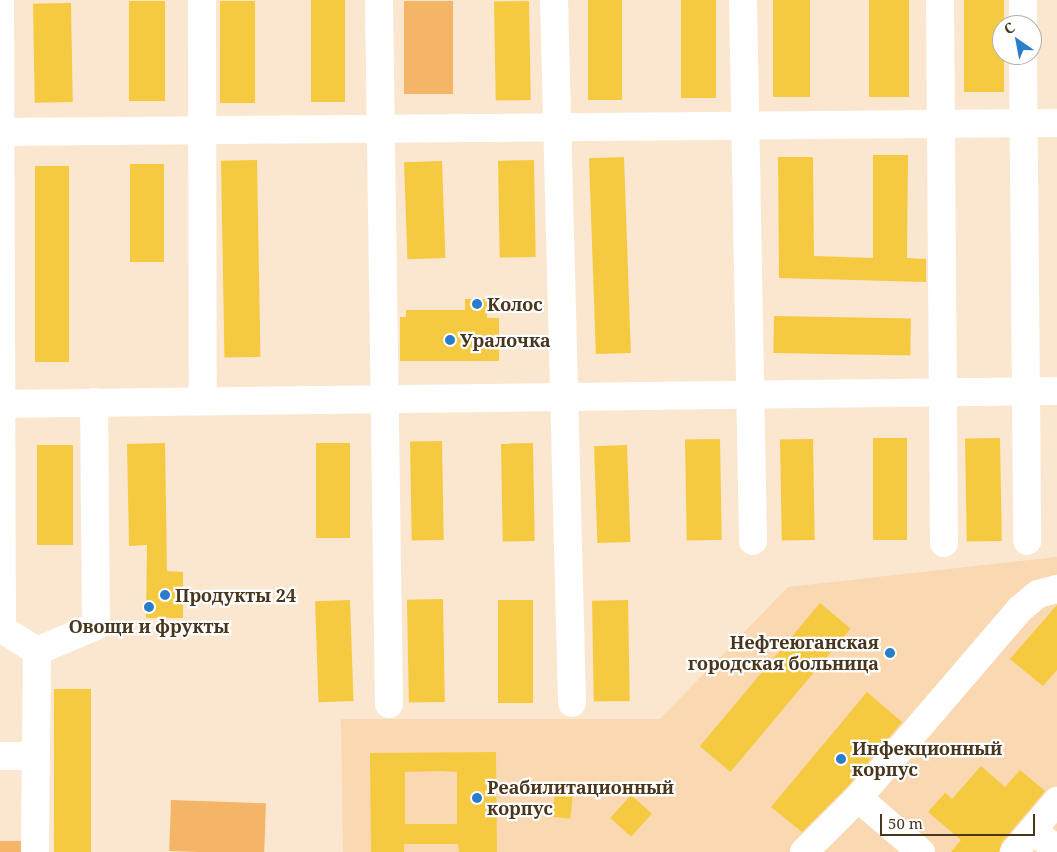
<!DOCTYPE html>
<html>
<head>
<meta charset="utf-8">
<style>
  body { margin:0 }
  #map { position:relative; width:1057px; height:852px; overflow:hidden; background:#fbe7d0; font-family:"Noto Serif",serif }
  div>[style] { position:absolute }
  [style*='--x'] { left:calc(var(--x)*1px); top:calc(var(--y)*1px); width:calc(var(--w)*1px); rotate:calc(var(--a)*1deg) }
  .built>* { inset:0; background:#f9d8b2 }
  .green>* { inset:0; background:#f5b566; transform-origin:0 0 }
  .building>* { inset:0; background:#f5ca41; transform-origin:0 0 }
  .minor>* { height:28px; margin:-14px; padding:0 14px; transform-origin:14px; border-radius:14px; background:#fff }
  .dots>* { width:14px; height:14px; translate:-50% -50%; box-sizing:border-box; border:2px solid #fff; border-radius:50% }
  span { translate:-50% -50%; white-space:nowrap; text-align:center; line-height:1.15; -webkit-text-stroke:4.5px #fff; paint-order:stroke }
  .poi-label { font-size:18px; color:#49361d; font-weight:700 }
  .left { translate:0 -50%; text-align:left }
  .right { translate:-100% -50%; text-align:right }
  .north { position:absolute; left:992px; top:15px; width:50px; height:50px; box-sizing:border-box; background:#fff; border:1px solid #b6afa5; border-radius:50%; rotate:327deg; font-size:14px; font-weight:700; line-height:20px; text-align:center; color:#49361d }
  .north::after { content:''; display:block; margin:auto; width:18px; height:22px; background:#297dcb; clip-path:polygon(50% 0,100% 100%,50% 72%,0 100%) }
  .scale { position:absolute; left:880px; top:814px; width:155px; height:22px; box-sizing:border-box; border:2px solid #49361d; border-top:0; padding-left:6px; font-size:15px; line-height:18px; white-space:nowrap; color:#49361d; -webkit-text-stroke:4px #fff; paint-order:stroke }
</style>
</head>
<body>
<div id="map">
  <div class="built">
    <div style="clip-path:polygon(1057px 557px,1057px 852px,343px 852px,341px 719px,660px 719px,788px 587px)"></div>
  </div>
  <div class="green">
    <div style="left:404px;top:1px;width:49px;height:93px"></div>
    <div style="left:171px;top:800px;width:95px;height:51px;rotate:2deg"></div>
    <div style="left:21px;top:841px;width:11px;height:21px;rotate:90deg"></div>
  </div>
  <div class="building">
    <div style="left:311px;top:0;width:34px;height:102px"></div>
    <div style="left:588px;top:0;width:34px;height:100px"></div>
    <div style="left:681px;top:0;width:35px;height:98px"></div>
    <div style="left:773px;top:0;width:37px;height:97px"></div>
    <div style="left:869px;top:0;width:40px;height:97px"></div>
    <div style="left:964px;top:0;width:40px;height:92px"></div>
    <div style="left:165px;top:1px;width:100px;height:36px;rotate:90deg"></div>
    <div style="left:220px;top:1px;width:35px;height:102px"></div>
    <div style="left:529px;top:1px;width:99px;height:35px;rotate:89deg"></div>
    <div style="left:71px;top:3px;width:99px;height:38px;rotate:89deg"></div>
    <div style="clip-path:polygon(873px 155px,908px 155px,907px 258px,926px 259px,926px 282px,779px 278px,778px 157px,813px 157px,814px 256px,873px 258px)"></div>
    <div style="left:624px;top:157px;width:196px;height:35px;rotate:88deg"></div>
    <div style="left:257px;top:160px;width:197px;height:36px;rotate:89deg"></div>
    <div style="left:534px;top:160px;width:97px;height:36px;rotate:89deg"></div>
    <div style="left:442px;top:161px;width:97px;height:38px;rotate:88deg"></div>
    <div style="left:130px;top:164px;width:34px;height:98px"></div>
    <div style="left:35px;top:166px;width:34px;height:196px"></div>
    <div style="clip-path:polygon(465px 299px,487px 299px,487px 318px,499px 318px,499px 361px,400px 361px,400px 317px,406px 317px,406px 310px,465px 310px)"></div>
    <div style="left:774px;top:316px;width:137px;height:37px;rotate:1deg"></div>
    <div style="left:873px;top:438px;width:34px;height:102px"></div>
    <div style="left:1000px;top:438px;width:103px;height:35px;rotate:89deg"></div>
    <div style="left:720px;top:439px;width:101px;height:35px;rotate:89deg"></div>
    <div style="left:813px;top:439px;width:101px;height:33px;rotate:89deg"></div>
    <div style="left:442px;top:441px;width:99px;height:32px;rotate:89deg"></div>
    <div style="clip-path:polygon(165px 443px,167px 571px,183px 572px,183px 618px,146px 618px,147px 545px,129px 546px,127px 444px)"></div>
    <div style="left:316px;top:443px;width:34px;height:95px"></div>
    <div style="left:533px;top:443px;width:98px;height:32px;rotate:89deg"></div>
    <div style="left:37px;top:445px;width:36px;height:100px"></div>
    <div style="left:627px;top:445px;width:97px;height:33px;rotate:88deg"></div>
    <div style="left:443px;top:599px;width:103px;height:36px;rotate:89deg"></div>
    <div style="left:350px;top:600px;width:101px;height:35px;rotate:88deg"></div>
    <div style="left:498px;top:600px;width:35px;height:103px"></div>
    <div style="left:628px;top:600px;width:101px;height:36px;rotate:89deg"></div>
    <div style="left:820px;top:603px;width:40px;height:187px;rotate:40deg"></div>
    <div style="clip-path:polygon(1057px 605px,1057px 670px,1043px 686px,1010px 659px)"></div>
    <div style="left:54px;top:689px;width:37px;height:163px"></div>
    <div style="clip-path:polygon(867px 692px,902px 722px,847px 787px,802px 832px,771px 807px)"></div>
    <div style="clip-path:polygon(evenodd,496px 752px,497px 852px,459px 852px,458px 844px,404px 844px,404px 852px,371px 852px,370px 753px,496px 752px,439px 771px,457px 772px,457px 824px,405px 824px,405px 772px,439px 771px)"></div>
    <div style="clip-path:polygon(981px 766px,1005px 787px,1020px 770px,1045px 791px,1002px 842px,999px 852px,951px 852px,961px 840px,928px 812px,945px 793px,952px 799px)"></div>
    <div style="left:556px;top:782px;width:18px;height:35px;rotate:6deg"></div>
    <div style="left:631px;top:795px;width:28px;height:31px;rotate:42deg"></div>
  </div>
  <div class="minor">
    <div style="--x:0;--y:0;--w:628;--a:89.82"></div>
    <div style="--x:202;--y:0;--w:401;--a:89.9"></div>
    <div style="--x:379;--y:0;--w:704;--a:89.19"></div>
    <div style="--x:554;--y:0;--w:703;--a:88.53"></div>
    <div style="--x:743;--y:0;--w:541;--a:88.94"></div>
    <div style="--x:940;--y:0;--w:543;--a:89.58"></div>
    <div style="--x:1023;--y:0;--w:25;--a:90"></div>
    <div style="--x:1023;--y:55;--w:486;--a:89.5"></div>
    <div style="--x:0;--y:132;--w:1057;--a:-0.49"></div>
    <div style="--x:1;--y:404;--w:1056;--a:-0.71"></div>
    <div style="--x:0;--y:628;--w:44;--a:31.9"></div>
    <div style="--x:37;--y:651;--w:201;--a:90.6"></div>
    <div style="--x:37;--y:651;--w:64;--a:-23"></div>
    <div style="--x:96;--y:626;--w:224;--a:-90.5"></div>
    <div style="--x:0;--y:756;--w:36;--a:0"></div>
    <div style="--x:858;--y:798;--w:83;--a:40.6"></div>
    <div style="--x:1033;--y:830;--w:31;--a:40"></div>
    <div style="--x:804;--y:852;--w:76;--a:-45"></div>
    <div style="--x:858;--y:798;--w:249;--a:-49.4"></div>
    <div style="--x:1020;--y:609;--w:23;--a:-40"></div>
    <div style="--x:1038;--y:594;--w:20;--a:-15"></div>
    <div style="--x:1014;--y:852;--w:67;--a:-49.9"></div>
  </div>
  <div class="dots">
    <div style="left:477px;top:304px;background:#297dcb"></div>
    <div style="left:450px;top:340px;background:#297dcb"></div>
    <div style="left:165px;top:595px;background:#297dcb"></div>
    <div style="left:149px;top:607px;background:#297dcb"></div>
    <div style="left:890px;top:653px;background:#297dcb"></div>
    <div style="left:841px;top:759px;background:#297dcb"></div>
    <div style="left:477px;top:798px;background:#297dcb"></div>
  </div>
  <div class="poi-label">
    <span class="left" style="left:487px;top:304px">Колос</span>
    <span class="left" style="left:460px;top:340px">Уралочка</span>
    <span class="left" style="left:175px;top:595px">Продукты 24</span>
    <span style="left:149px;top:626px">Овощи и фрукты</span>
    <span class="right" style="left:879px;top:653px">Нефтеюганская<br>городская больница</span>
    <span class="left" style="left:852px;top:759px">Инфекционный<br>корпус</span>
    <span class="left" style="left:487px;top:798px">Реабилитационный<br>корпус</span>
  </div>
  <div class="north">С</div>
  <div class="scale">50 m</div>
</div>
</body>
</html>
